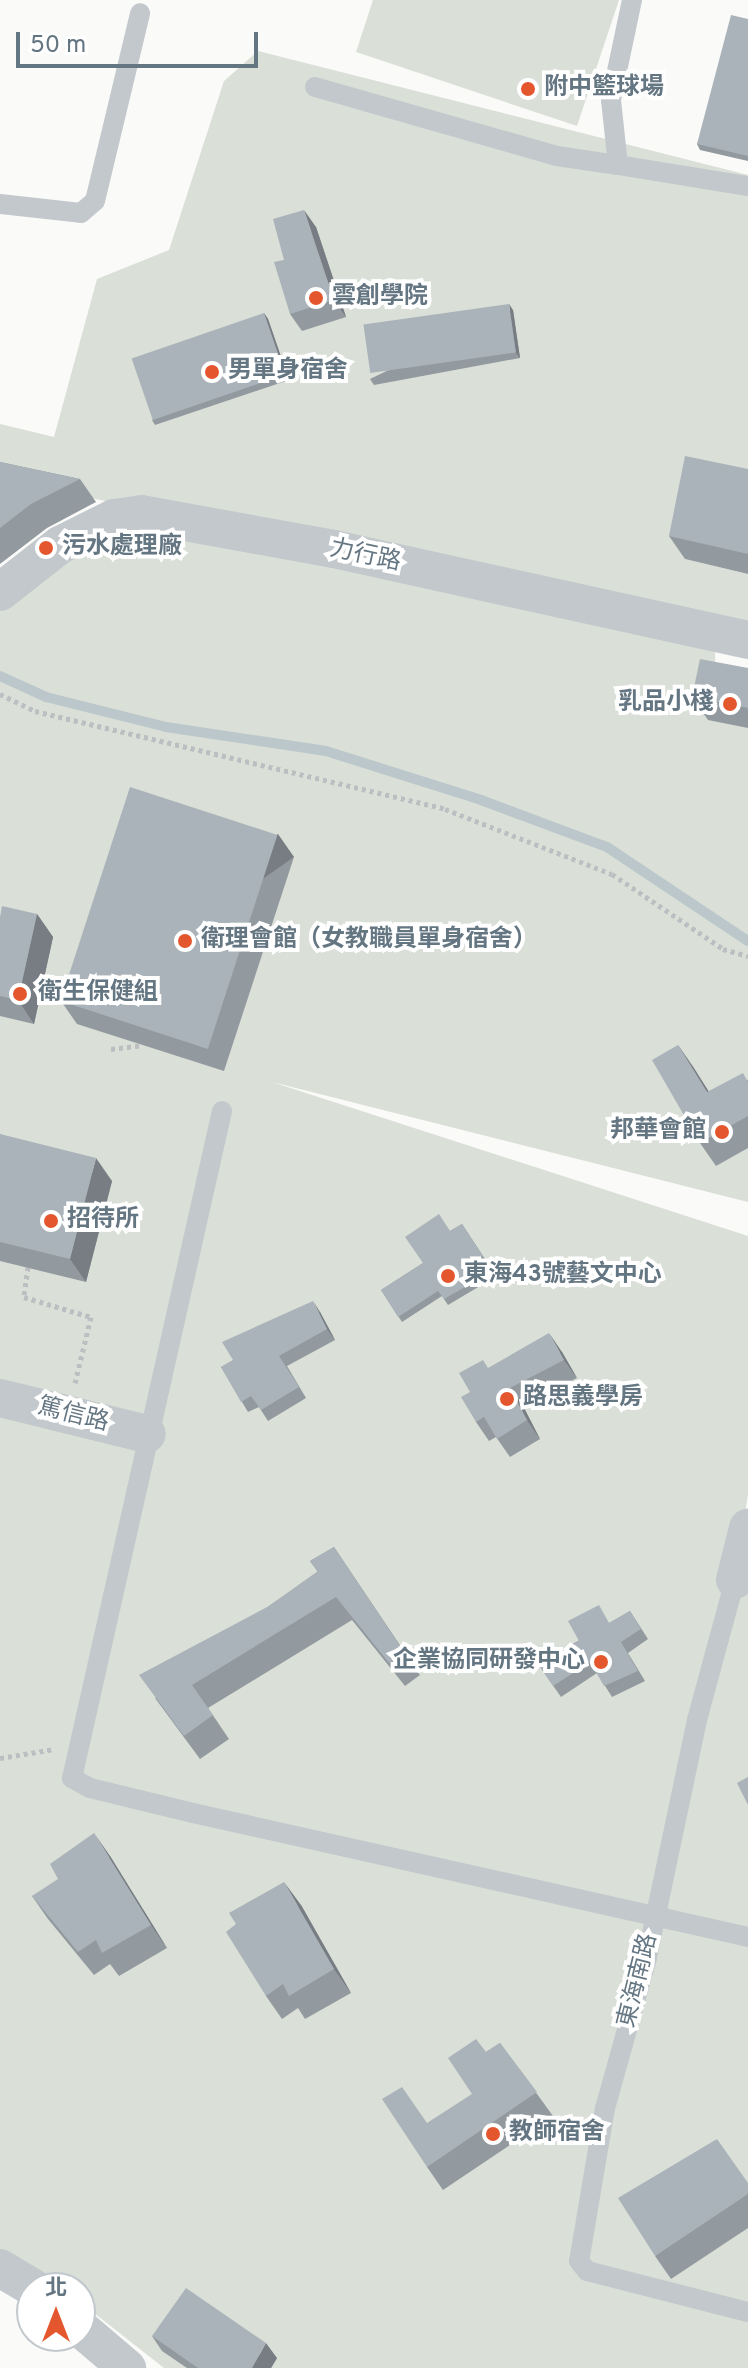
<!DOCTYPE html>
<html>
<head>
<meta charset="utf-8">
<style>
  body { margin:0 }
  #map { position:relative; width:748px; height:2368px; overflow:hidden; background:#fafaf8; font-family:Overpass,"Noto Sans TC",sans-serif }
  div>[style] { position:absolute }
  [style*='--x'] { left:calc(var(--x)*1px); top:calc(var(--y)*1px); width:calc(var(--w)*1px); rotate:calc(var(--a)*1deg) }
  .green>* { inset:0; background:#dadfd7 }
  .stream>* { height:10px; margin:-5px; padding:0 5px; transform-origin:5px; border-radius:5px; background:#bbc7cb }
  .path>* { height:5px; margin-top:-2.5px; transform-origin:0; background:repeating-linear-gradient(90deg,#bbbfc2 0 4px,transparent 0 8px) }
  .service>* { height:20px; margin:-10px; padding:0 10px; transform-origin:10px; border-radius:10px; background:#c3c8cc }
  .minor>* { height:38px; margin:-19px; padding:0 19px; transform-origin:19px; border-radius:19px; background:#c3c8cc }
  .wall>* { inset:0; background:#929a9f }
  .shaded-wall>* { inset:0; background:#777d82; transform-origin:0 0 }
  .building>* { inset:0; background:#aab3b9; transform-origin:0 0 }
  .dots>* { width:22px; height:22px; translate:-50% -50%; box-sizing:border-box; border:4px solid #fff; border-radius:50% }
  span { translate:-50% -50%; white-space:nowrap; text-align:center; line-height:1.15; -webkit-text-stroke:8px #fff; paint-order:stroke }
  .poi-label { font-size:24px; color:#657683; font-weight:700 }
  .left { translate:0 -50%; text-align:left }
  .right { translate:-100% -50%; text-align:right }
  .street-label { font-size:24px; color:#657683 }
  .north { position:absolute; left:16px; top:2272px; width:80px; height:80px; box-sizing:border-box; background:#fff; border:2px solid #c1c8cd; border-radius:50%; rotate:0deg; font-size:22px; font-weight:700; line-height:32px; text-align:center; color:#657683 }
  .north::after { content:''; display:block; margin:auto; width:28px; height:36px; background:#e4572e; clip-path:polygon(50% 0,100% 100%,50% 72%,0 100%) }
  .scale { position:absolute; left:16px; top:32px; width:242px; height:36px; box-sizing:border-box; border:4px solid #657683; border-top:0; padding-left:10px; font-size:24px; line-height:28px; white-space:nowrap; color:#657683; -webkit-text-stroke:6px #fff; paint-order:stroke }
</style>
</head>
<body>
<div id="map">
  <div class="green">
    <div style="clip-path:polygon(373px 0,619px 0,577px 126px,356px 52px)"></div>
    <div style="clip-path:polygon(258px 51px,748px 175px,748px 543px,685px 559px,748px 574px,748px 638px,714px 629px,716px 682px,748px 728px,748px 1202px,272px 1082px,748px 1236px,748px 1494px,740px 1546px,748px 1510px,748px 2368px,164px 2368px,80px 2302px,80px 2288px,62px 2288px,45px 2275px,0 2263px,0 589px,160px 517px,254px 532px,0 479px,0 424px,54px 437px,97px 279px,169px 250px,224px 81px)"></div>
  </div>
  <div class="stream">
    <div style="--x:0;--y:676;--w:51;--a:24.5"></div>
    <div style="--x:46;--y:697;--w:124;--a:14"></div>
    <div style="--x:166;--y:727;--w:162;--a:8.5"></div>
    <div style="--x:326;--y:751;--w:163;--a:17.5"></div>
    <div style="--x:481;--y:800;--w:134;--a:20.5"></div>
    <div style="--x:607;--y:847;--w:169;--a:33.7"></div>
  </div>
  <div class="path">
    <div style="--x:0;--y:694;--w:39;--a:26"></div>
    <div style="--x:35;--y:711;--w:422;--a:13.4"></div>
    <div style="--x:445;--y:809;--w:179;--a:21.3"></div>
    <div style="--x:612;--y:874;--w:134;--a:34"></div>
    <div style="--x:723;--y:949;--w:26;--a:16"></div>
    <div style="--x:111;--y:1049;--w:31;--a:-7"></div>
    <div style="--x:28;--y:1267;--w:30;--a:98"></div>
    <div style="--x:24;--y:1297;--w:70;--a:16.6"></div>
    <div style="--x:91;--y:1317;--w:68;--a:103.6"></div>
    <div style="--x:0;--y:1758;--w:55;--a:-9.5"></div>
  </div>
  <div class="service">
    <div style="--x:632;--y:0;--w:102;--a:101.9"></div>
    <div style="--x:611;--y:100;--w:65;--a:83.9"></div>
    <div style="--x:618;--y:165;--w:132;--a:9.2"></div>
    <div style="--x:315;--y:87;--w:252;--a:15.9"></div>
    <div style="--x:557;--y:156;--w:62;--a:8.4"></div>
    <div style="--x:0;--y:204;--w:81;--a:6.3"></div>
    <div style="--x:81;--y:213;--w:18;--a:-41"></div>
    <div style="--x:95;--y:201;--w:193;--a:-76.5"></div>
    <div style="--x:222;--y:1111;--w:684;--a:102.67"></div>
    <div style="--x:72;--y:1778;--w:21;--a:29"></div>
    <div style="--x:90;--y:1788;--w:106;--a:13.6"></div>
    <div style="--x:193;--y:1813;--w:569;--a:12.59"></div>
    <div style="--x:735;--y:1580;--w:145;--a:105.2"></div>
    <div style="--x:697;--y:1720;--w:243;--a:101.9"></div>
    <div style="--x:647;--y:1958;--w:156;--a:105.6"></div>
    <div style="--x:605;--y:2108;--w:155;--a:99.6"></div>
    <div style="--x:579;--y:2261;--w:13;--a:51"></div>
    <div style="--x:587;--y:2271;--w:166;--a:14.3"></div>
  </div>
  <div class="minor">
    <div style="--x:0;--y:592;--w:76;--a:-38.1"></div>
    <div style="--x:60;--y:545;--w:60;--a:-26.6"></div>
    <div style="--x:114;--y:518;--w:27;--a:-8"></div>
    <div style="--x:141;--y:514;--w:196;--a:10.3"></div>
    <div style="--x:334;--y:549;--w:424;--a:12.4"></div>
    <div style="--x:0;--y:1398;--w:151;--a:13.8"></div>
    <div style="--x:735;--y:1580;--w:54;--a:-76"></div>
    <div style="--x:0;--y:2268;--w:39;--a:31"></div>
    <div style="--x:80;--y:2328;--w:62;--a:40.4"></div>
  </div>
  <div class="wall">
    <div style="clip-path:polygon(748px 19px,748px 161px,700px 150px,697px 144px)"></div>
    <div style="clip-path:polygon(316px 227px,346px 317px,302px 331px,290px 314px,284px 260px)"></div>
    <div style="clip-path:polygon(513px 310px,520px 358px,374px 385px,370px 379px)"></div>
    <div style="clip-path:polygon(264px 313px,268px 319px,289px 380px,155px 425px,152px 420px)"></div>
    <div style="clip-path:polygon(0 462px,80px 479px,96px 502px,47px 528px,0 564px)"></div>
    <div style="clip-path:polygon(748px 469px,748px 574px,685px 559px,669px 536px)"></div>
    <div style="clip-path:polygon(748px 668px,748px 728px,708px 720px,692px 697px)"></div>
    <div style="clip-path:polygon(294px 857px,224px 1071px,77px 1024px,61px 1001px)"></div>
    <div style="clip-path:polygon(37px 914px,53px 937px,34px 1024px,0 1016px,0 917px)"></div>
    <div style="clip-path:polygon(678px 1045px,709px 1092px,748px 1080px,748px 1148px,716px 1166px,700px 1143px)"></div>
    <div style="clip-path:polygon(0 1134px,112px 1181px,86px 1282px,0 1261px)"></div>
    <div style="clip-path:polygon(462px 1224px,487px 1262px,475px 1268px,485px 1283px,448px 1305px,442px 1296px,402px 1322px,381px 1290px,423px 1263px,450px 1231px)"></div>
    <div style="clip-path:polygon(320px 1312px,335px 1340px,287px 1366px,306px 1398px,268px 1421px,259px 1407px,248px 1412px,221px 1367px)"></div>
    <div style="clip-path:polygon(562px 1352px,577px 1378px,523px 1406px,540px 1439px,510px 1457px,496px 1437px,489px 1441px,476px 1422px,470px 1392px,489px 1368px)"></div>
    <div style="clip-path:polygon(334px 1547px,420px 1675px,405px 1686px,352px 1620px,208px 1708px,229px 1739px,200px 1759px,155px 1698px,269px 1606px,318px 1572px,310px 1561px)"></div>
    <div style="clip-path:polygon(630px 1611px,648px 1639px,628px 1653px,645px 1681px,612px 1697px,597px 1673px,561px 1697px,538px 1664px)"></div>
    <div style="clip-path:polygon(110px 1856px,167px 1948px,119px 1976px,110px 1964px,94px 1975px,48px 1919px,32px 1896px)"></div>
    <div style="clip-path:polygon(301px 1905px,351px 1993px,305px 2019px,298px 2008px,282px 2019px,266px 1996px,236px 1924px)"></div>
    <div style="clip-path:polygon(500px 2043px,553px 2116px,443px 2190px,427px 2167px,472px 2094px,486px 2052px)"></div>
    <div style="clip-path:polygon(748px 2183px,748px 2228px,671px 2279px,655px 2256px)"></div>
    <div style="clip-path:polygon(152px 2336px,277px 2358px,271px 2368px,187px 2368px,162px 2351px)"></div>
  </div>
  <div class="shaded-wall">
    <div style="clip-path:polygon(304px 210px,316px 227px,346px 317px,334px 300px)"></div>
    <div style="clip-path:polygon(509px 304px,513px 310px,520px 358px,516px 353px)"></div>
    <div style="clip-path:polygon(264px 313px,268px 319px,289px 380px,285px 375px)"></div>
    <div style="left:278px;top:834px;width:28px;height:225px;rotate:55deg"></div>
    <div style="clip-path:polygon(37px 914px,53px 937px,34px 1024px,18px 1000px)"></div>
    <div style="clip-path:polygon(678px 1045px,694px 1068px,724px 1116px,707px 1092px)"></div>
    <div style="clip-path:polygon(96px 1158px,112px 1181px,86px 1282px,70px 1259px)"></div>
    <div style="clip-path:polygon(313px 1301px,320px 1312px,335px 1340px,327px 1329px)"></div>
    <div style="clip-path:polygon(549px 1333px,562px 1352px,577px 1378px,564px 1360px)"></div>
    <div style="clip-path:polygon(510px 1388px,523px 1406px,540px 1439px,527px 1420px)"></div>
    <div style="clip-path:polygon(94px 1833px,110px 1856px,167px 1948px,151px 1925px)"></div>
    <div style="clip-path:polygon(284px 1882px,301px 1905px,351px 1993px,334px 1969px)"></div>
    <div style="clip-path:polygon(266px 2343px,277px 2358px,271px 2368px,252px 2368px)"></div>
  </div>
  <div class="building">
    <div style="clip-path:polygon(731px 15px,748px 19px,748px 156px,697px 144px)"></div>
    <div style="clip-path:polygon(304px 210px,334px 300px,290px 314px,274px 262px,284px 260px,273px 219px)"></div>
    <div style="left:509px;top:304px;width:49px;height:147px;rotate:82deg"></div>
    <div style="left:264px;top:313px;width:65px;height:140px;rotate:71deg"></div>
    <div style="clip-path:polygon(685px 456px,748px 469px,748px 554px,669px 536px)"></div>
    <div style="clip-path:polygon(0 462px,80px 479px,31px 504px,0 528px)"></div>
    <div style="clip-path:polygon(700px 659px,748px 668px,748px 708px,692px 697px)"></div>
    <div style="left:130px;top:787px;width:155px;height:225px;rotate:18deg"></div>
    <div style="clip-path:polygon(2px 906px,37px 914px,18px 1000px,0 996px,0 917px)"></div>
    <div style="clip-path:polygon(678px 1045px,707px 1092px,743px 1073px,748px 1082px,748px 1116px,700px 1143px,652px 1060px)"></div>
    <div style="clip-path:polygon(0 1134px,96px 1158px,70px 1259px,0 1242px)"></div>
    <div style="clip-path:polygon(439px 1214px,450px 1231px,462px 1224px,483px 1256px,471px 1263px,481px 1278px,444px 1299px,438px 1291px,398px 1317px,381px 1290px,423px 1263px,405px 1237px)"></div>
    <div style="clip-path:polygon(313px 1301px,327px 1329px,279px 1356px,299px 1387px,261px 1410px,251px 1396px,241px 1402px,221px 1367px,233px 1360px,222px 1342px)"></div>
    <div style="clip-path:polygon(549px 1333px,564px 1360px,510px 1388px,527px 1420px,497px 1439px,484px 1417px,476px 1422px,461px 1397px,470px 1392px,459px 1373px,483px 1360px,488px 1368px)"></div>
    <div style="clip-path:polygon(334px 1547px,404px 1652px,389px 1663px,336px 1597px,192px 1685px,213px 1715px,184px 1736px,139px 1675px,269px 1606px,318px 1571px,310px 1561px)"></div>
    <div style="clip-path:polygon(599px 1605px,609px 1623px,630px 1611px,641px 1629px,621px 1642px,638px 1671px,604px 1686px,590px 1662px,553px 1686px,538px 1664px,579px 1641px,568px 1621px)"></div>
    <div style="clip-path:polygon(748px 1777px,748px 1805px,737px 1783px)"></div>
    <div style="clip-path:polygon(94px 1833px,151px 1925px,102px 1953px,96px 1940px,78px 1952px,32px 1896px,58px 1879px,50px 1864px)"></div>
    <div style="clip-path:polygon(284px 1882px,334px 1969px,289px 1996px,283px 1984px,266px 1996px,226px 1932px,236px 1924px,229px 1913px)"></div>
    <div style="clip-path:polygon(476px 2039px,486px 2052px,500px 2043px,537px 2092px,427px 2167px,382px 2099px,402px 2087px,427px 2123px,472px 2094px,448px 2058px)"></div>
    <div style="clip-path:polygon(717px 2139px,748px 2183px,748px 2194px,655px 2256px,618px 2198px)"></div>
    <div style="clip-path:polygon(186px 2288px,266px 2343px,252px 2368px,198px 2368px,152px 2336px)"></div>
  </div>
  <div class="dots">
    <div style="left:528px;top:89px;background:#e4572e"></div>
    <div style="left:316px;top:298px;background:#e4572e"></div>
    <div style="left:212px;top:372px;background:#e4572e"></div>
    <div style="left:46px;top:548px;background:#e4572e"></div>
    <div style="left:730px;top:704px;background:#e4572e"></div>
    <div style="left:185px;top:941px;background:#e4572e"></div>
    <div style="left:20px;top:994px;background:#e4572e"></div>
    <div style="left:722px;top:1132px;background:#e4572e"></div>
    <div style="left:51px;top:1221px;background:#e4572e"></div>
    <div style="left:448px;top:1276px;background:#e4572e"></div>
    <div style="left:507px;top:1399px;background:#e4572e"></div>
    <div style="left:601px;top:1662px;background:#e4572e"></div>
    <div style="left:493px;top:2134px;background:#e4572e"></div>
  </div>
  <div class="poi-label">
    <span class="left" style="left:544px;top:89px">附中籃球場</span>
    <span class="left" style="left:332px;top:298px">雲創學院</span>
    <span class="left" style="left:228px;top:372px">男單身宿舍</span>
    <span class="left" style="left:62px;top:548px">污水處理廠</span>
    <span class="right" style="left:714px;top:704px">乳品小棧</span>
    <span class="left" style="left:201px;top:941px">衛理會館（女教職員單身宿舍）</span>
    <span class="left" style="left:38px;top:994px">衛生保健組</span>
    <span class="right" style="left:706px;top:1132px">邦華會館</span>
    <span class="left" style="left:67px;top:1221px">招待所</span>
    <span class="left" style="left:464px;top:1276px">東海43號藝文中心</span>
    <span class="left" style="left:523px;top:1399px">路思義學房</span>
    <span class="right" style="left:585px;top:1662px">企業協同研發中心</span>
    <span class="left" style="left:509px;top:2134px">教師宿舍</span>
  </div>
  <div class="street-label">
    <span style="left:365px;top:557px;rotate:12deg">力行路</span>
    <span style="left:73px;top:1416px;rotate:14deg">篤信路</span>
    <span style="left:639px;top:1981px;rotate:-76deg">東海南路</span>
  </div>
  <div class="north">北</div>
  <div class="scale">50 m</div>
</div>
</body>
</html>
